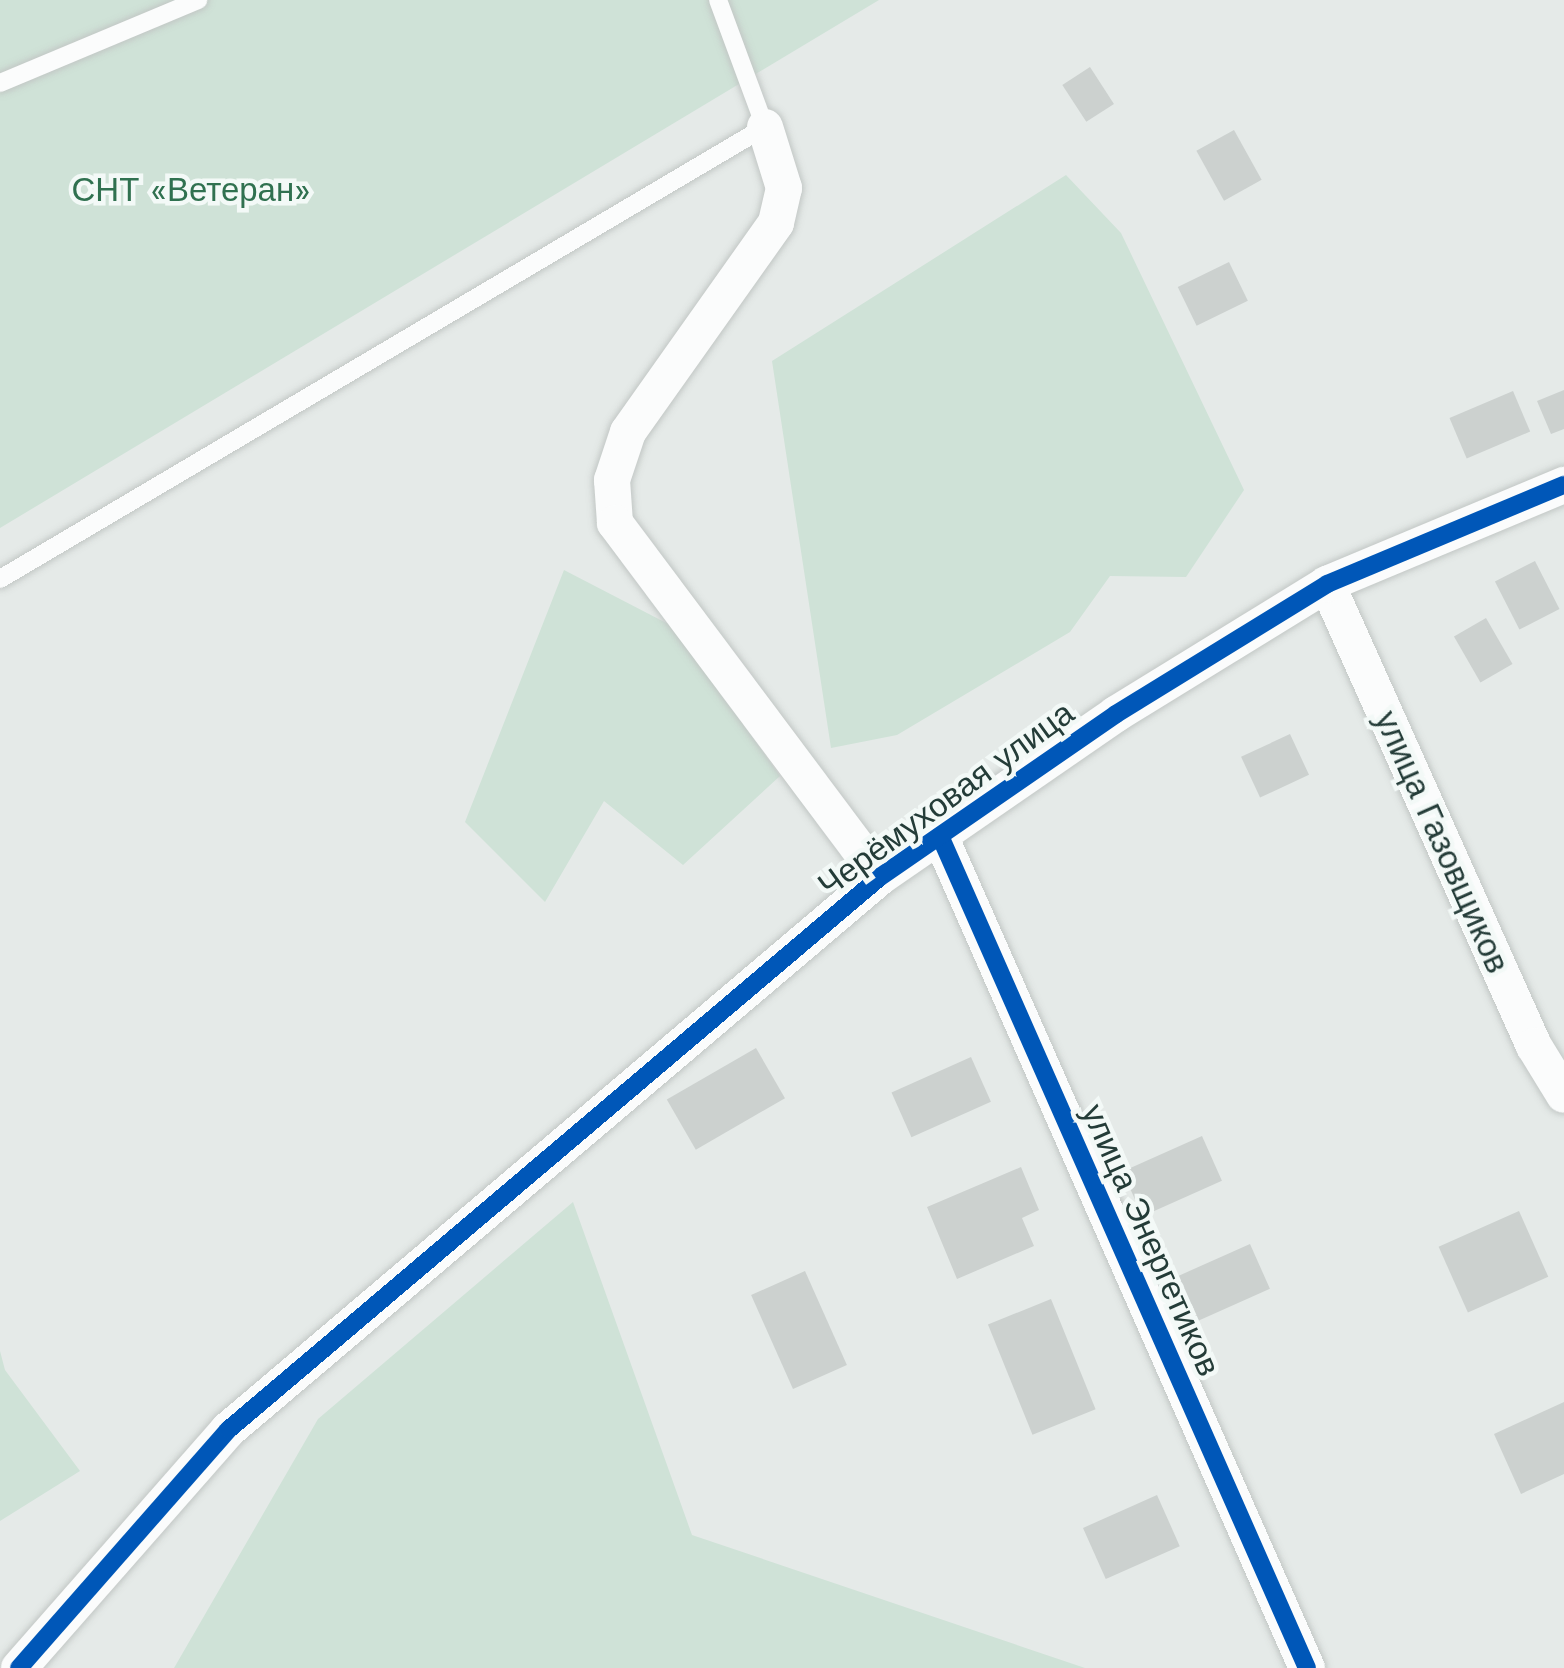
<!DOCTYPE html>
<html>
<head>
<meta charset="utf-8">
<style>
  body { margin:0 }
  #map { position:relative; width:1564px; height:1668px; overflow:hidden; background:#e5eae8; font-family:"Work Sans",sans-serif }
  div>[style] { position:absolute }
  [style*='--x'] { left:calc(var(--x)*1px); top:calc(var(--y)*1px); width:calc(var(--w)*1px); rotate:calc(var(--a)*1deg) }
  .green>* { inset:0; background:#cfe2d7 }
  .building>* { inset:0; background:#ccd1cf; transform-origin:0 0 }
  .roads { filter:drop-shadow(0 0 3px #c2c7c5) drop-shadow(0 0 3px #c2c7c5) }
  .service>* { height:18px; margin:-9px; padding:0 9px; transform-origin:9px; border-radius:9px; background:#fbfcfc }
  .minor>* { height:36px; margin:-18px; padding:0 18px; transform-origin:18px; border-radius:18px; background:#fbfcfc }
  .cycleway>* { height:18px; margin:-9px; padding:0 9px; transform-origin:9px; border-radius:9px; background:#0057b8 }
  span { translate:-50% -50%; white-space:nowrap; text-align:center; line-height:1.15; -webkit-text-stroke:9px #f3f9f7; paint-order:stroke }
  .park-label { font-size:33px; color:#307150 }
  .street-label { font-size:33px; color:#243c38 }
</style>
</head>
<body>
<div id="map">
  <div class="green">
    <div style="clip-path:polygon(0 0,879px 0,0 528px)"></div>
    <div style="clip-path:polygon(1066px 175px,1121px 233px,1244px 490px,1186px 577px,1110px 576px,1070px 632px,897px 735px,831px 748px,772px 361px)"></div>
    <div style="clip-path:polygon(564px 570px,674px 627px,780px 776px,683px 865px,604px 801px,545px 902px,465px 822px)"></div>
    <div style="clip-path:polygon(573px 1202px,692px 1535px,1085px 1668px,174px 1668px,318px 1419px)"></div>
    <div style="clip-path:polygon(0 1351px,5px 1370px,80px 1471px,0 1521px)"></div>
  </div>
  <div class="building">
    <div style="left:1090px;top:67px;width:44px;height:33px;rotate:57deg"></div>
    <div style="left:1234px;top:130px;width:57px;height:43px;rotate:61deg"></div>
    <div style="left:1229px;top:262px;width:43px;height:57px;rotate:64deg"></div>
    <div style="clip-path:polygon(1564px 390px,1564px 429px,1551px 434px,1537px 401px)"></div>
    <div style="left:1513px;top:391px;width:44px;height:69px;rotate:67deg"></div>
    <div style="left:1535px;top:561px;width:54px;height:45px;rotate:63deg"></div>
    <div style="left:1486px;top:618px;width:53px;height:37px;rotate:60deg"></div>
    <div style="left:1290px;top:734px;width:45px;height:54px;rotate:65deg"></div>
    <div style="left:756px;top:1048px;width:58px;height:103px;rotate:60deg"></div>
    <div style="left:971px;top:1057px;width:49px;height:87px;rotate:66deg"></div>
    <div style="left:1202px;top:1136px;width:49px;height:87px;rotate:66deg"></div>
    <div style="clip-path:polygon(1021px 1167px,1039px 1210px,1022px 1218px,1034px 1246px,957px 1279px,927px 1207px)"></div>
    <div style="left:1519px;top:1211px;width:72px;height:88px;rotate:66deg"></div>
    <div style="left:1250px;top:1244px;width:49px;height:87px;rotate:66deg"></div>
    <div style="left:805px;top:1271px;width:103px;height:59px;rotate:66deg"></div>
    <div style="left:1051px;top:1299px;width:119px;height:68px;rotate:68deg"></div>
    <div style="clip-path:polygon(1564px 1402px,1564px 1474px,1521px 1494px,1494px 1434px)"></div>
    <div style="left:1157px;top:1495px;width:56px;height:81px;rotate:66deg"></div>
  </div>
  <div class="roads">
    <div class="service">
      <div style="--x:0;--y:83;--w:215;--a:-22.7"></div>
      <div style="--x:0;--y:579;--w:889;--a:-30.58"></div>
      <div style="--x:765;--y:127;--w:135;--a:-110.3"></div>
    </div>
    <div class="minor">
      <div style="--x:765;--y:127;--w:64;--a:72.7"></div>
      <div style="--x:784;--y:188;--w:36;--a:103"></div>
      <div style="--x:776;--y:223;--w:256;--a:125.3"></div>
      <div style="--x:628;--y:432;--w:51;--a:108.4"></div>
      <div style="--x:612;--y:480;--w:43;--a:86"></div>
      <div style="--x:615;--y:523;--w:442;--a:53.2"></div>
      <div style="--x:1327;--y:584;--w:506;--a:65.87"></div>
      <div style="--x:1534;--y:1046;--w:57;--a:58.5"></div>
      <div style="--x:940;--y:836;--w:909;--a:66.2"></div>
      <div style="--x:19;--y:1668;--w:317;--a:-48.7"></div>
      <div style="--x:228;--y:1430;--w:855;--a:-40.3"></div>
      <div style="--x:880;--y:877;--w:287;--a:-34.6"></div>
      <div style="--x:1116;--y:714;--w:248;--a:-31.6"></div>
      <div style="--x:1327;--y:584;--w:257;--a:-22.7"></div>
    </div>
  </div>
  <div class="cycleway">
    <div style="--x:940;--y:836;--w:909;--a:66.2"></div>
    <div style="--x:19;--y:1668;--w:317;--a:-48.7"></div>
    <div style="--x:228;--y:1430;--w:855;--a:-40.3"></div>
    <div style="--x:880;--y:877;--w:287;--a:-34.6"></div>
    <div style="--x:1116;--y:714;--w:248;--a:-31.6"></div>
    <div style="--x:1327;--y:584;--w:257;--a:-22.7"></div>
  </div>
  <div class="park-label">
    <span style="left:191px;top:190px">СНТ «Ветеран»</span>
  </div>
  <div class="street-label">
    <span style="left:946px;top:799px;rotate:-36deg">Черёмуховая улица</span>
    <span style="left:1442px;top:842px;rotate:66deg">улица Газовщиков</span>
    <span style="left:1151px;top:1240px;rotate:66deg">улица Энергетиков</span>
  </div>
</div>
</body>
</html>
